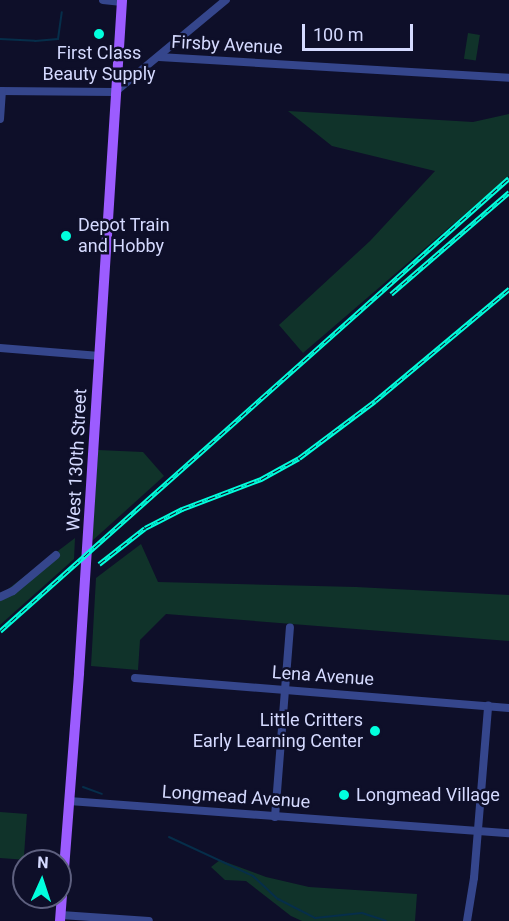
<!DOCTYPE html>
<html>
<head>
<meta charset="utf-8">
<style>
  body { margin:0 }
  #map { position:relative; width:509px; height:921px; overflow:hidden; background:#0e0f29; font-family:Roboto,sans-serif }
  div>[style] { position:absolute }
  [style*='--x'] { left:calc(var(--x)*1px); top:calc(var(--y)*1px); width:calc(var(--w)*1px); rotate:calc(var(--a)*1deg) }
  .green>* { inset:0; background:#10332a; transform-origin:0 0 }
  .stream>* { height:2px; margin:-1px; padding:0 1px; transform-origin:1px; border-radius:1px; background:#062e4a }
  .minor>* { height:8px; margin:-4px; padding:0 4px; transform-origin:4px; border-radius:4px; background:#35468c }
  .major>* { height:10px; margin:-5px; padding:0 5px; transform-origin:5px; border-radius:5px; background:#9c5cff }
  .rail>* { height:4.5px; margin-top:-2.25px; transform-origin:0; background:repeating-linear-gradient(90deg,#0e0f29 0 7px,#01ffdd 0 14px); box-sizing:border-box; border-block:2px solid #01ffdd }
  .dots>* { width:16px; height:16px; translate:-50% -50%; box-sizing:border-box; border:3px solid #0e0f29; border-radius:50% }
  span { translate:-50% -50%; white-space:nowrap; text-align:center; line-height:1.15; -webkit-text-stroke:5px #0e0f29; paint-order:stroke }
  .street-label { font-size:18px; color:#d5daff }
  .poi-label { font-size:18px; color:#d5daff }
  .left { translate:0 -50%; text-align:left }
  .right { translate:-100% -50%; text-align:right }
  .north { position:absolute; left:12px; top:849px; width:60px; height:60px; box-sizing:border-box; background:#0e0f29; border:2px solid #5e607f; border-radius:50%; rotate:3deg; font-size:16px; font-weight:700; line-height:24px; text-align:center; color:#d5daff }
  .north::after { content:''; display:block; margin:auto; width:21px; height:27px; background:#01ffdd; clip-path:polygon(50% 0,100% 100%,50% 72%,0 100%) }
  .scale { position:absolute; left:302px; top:24px; width:111px; height:27px; box-sizing:border-box; border:3px solid #d5daff; border-top:0; padding-left:8px; font-size:18px; line-height:21px; white-space:nowrap; color:#d5daff; -webkit-text-stroke:4px #0e0f29; paint-order:stroke }
</style>
</head>
<body>
<div id="map">
  <div class="green">
    <div style="left:468px;top:33px;width:12px;height:26px;rotate:9deg"></div>
    <div style="clip-path:polygon(288px 111px,473px 122px,509px 114px,509px 176px,303px 353px,279px 325px,370px 241px,435px 171px,332px 146px)"></div>
    <div style="clip-path:polygon(98px 450px,143px 452px,164px 476px,92px 541px)"></div>
    <div style="clip-path:polygon(75px 538px,74px 559px,0 625px,0 595px)"></div>
    <div style="clip-path:polygon(141px 544px,158px 582px,356px 587px,509px 595px,509px 641px,166px 614px,140px 640px,138px 670px,91px 666px,96px 578px)"></div>
    <div style="left:0;top:812px;width:27px;height:46px;rotate:4deg"></div>
    <div style="clip-path:polygon(220px 860px,266px 877px,309px 887px,417px 894px,415px 921px,302px 921px,291px 916px,246px 881px,225px 880px,211px 867px)"></div>
  </div>
  <div class="stream">
    <div style="--x:0;--y:39;--w:35;--a:3"></div>
    <div style="--x:35;--y:41;--w:23;--a:-5"></div>
    <div style="--x:58;--y:39;--w:27;--a:-82"></div>
    <div style="--x:83;--y:787;--w:20;--a:20"></div>
    <div style="--x:169;--y:837;--w:93;--a:24.9"></div>
    <div style="--x:253;--y:876;--w:34;--a:43"></div>
    <div style="--x:278;--y:899;--w:42;--a:27.2"></div>
    <div style="--x:315;--y:918;--w:47;--a:-6.1"></div>
    <div style="--x:362;--y:913;--w:25;--a:18"></div>
  </div>
  <div class="minor">
    <div style="--x:103;--y:0;--w:19;--a:6"></div>
    <div style="--x:159;--y:57;--w:351;--a:3.4"></div>
    <div style="--x:0;--y:91;--w:115;--a:0.5"></div>
    <div style="--x:115;--y:92;--w:144;--a:-39.7"></div>
    <div style="--x:0;--y:119;--w:28;--a:-86"></div>
    <div style="--x:0;--y:348;--w:100;--a:4.6"></div>
    <div style="--x:0;--y:597;--w:14;--a:-25"></div>
    <div style="--x:13;--y:591;--w:56;--a:-39.9"></div>
    <div style="--x:135;--y:678;--w:375;--a:4.6"></div>
    <div style="--x:69;--y:801;--w:441;--a:4.2"></div>
    <div style="--x:275;--y:817;--w:190;--a:-85.5"></div>
    <div style="--x:61;--y:915;--w:88;--a:3.9"></div>
    <div style="--x:467;--y:921;--w:44;--a:-80.8"></div>
    <div style="--x:474;--y:878;--w:173;--a:-85.3"></div>
  </div>
  <div class="major">
    <div style="--x:60;--y:921;--w:249;--a:-85.6"></div>
    <div style="--x:79;--y:673;--w:674;--a:-86.34"></div>
  </div>
  <div class="rail">
    <div style="--x:391;--y:294;--w:156;--a:-40.8"></div>
    <div style="--x:99;--y:564;--w:58;--a:-38"></div>
    <div style="--x:145;--y:528;--w:42;--a:-27.2"></div>
    <div style="--x:182;--y:509;--w:85;--a:-20.8"></div>
    <div style="--x:261;--y:479;--w:43;--a:-28.9"></div>
    <div style="--x:299;--y:458;--w:95;--a:-36.9"></div>
    <div style="--x:375;--y:401;--w:175;--a:-39.9"></div>
    <div style="--x:0;--y:631;--w:681;--a:-41.67"></div>
  </div>
  <div class="dots">
    <div style="left:99px;top:34px;background:#01ffdd"></div>
    <div style="left:66px;top:236px;background:#01ffdd"></div>
    <div style="left:375px;top:731px;background:#01ffdd"></div>
    <div style="left:344px;top:795px;background:#01ffdd"></div>
  </div>
  <div class="street-label">
    <span style="left:227px;top:45px;rotate:3deg">Firsby Avenue</span>
    <span style="left:77px;top:460px;rotate:-87deg">West 130th Street</span>
    <span style="left:323px;top:676px;rotate:4deg">Lena Avenue</span>
    <span style="left:236px;top:797px;rotate:4deg">Longmead Avenue</span>
  </div>
  <div class="poi-label">
    <span style="left:99px;top:64px">First Class<br>Beauty Supply</span>
    <span class="left" style="left:78px;top:236px">Depot Train<br>and Hobby</span>
    <span class="right" style="left:363px;top:731px">Little Critters<br>Early Learning Center</span>
    <span class="left" style="left:356px;top:795px">Longmead Village</span>
  </div>
  <div class="north">N</div>
  <div class="scale">100 m</div>
</div>
</body>
</html>
